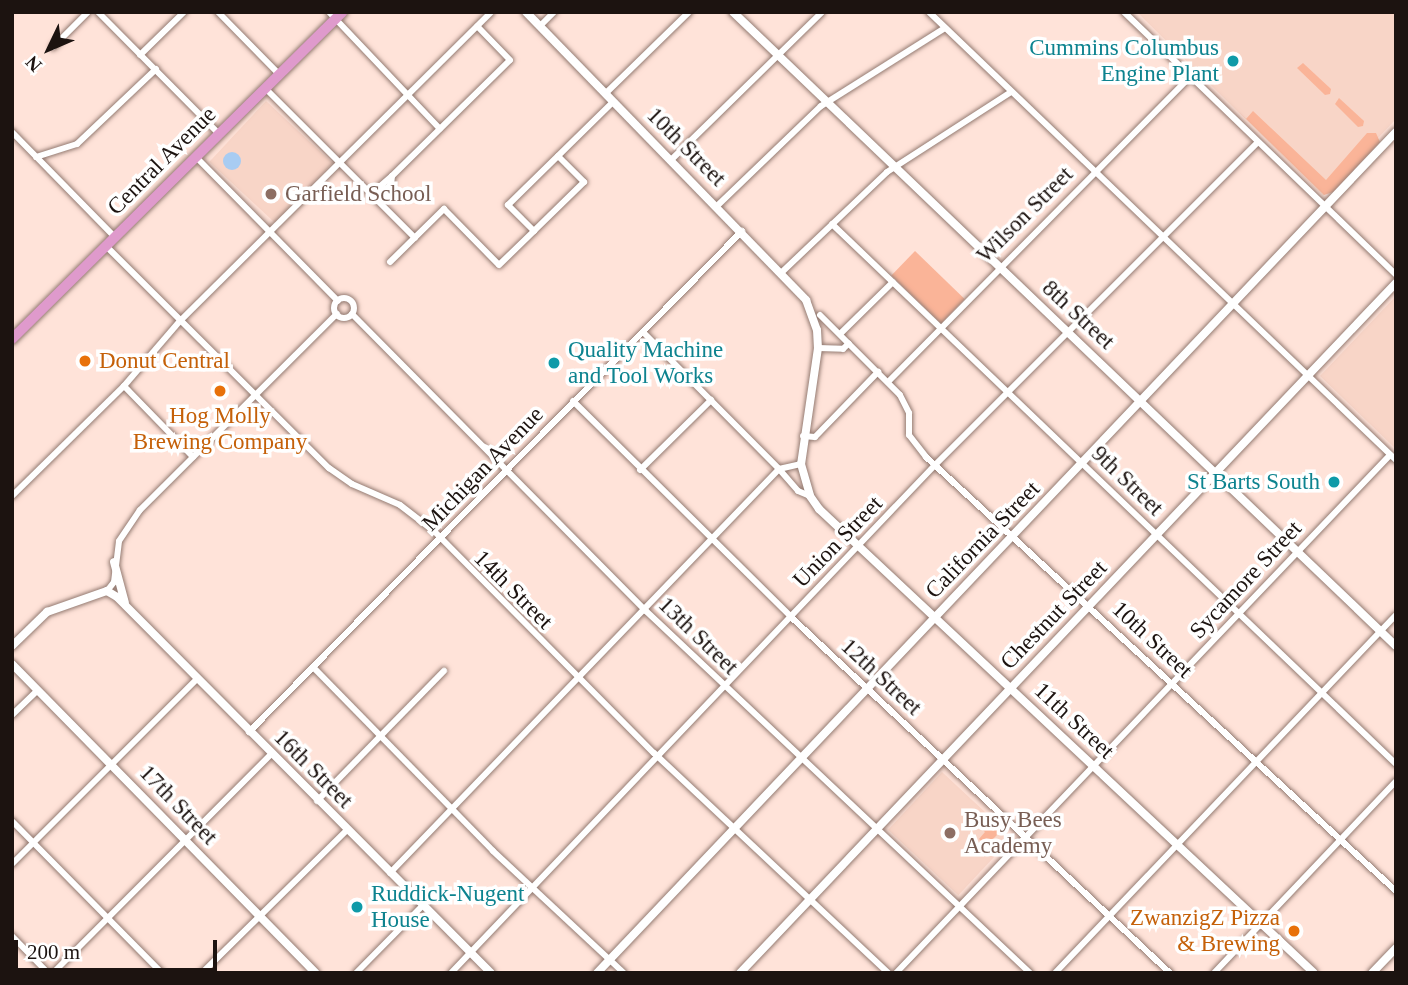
<!DOCTYPE html>
<html>
<head>
<meta charset="utf-8">
<style>
  body { margin:0 }
  #map { position:relative; width:1408px; height:985px; overflow:hidden; background:#ffe3d9; font-family:Georgia,serif }
  div>[style] { position:absolute }
  [style*='--x'] { left:calc(var(--x)*1px); top:calc(var(--y)*1px); width:calc(var(--w)*1px); rotate:calc(var(--a)*1deg) }
  .built>* { inset:0; background:#f8d5c7; transform-origin:0 0 }
  .green>* { inset:0; background:#fab498; transform-origin:0 0 }
  .water>* { inset:0; background:#a8ccf2 }
  .round { border-radius:50% }
  .roads { filter:drop-shadow(0 0 2px #947b72) drop-shadow(0 0 2px #947b72) }
  .minor>* { height:6px; margin:-3px; padding:0 3px; transform-origin:3px; border-radius:3px; background:#fff }
  .minor>.ring { margin:-3px; padding:0; box-sizing:content-box; background:none; border:6px solid #fff; border-radius:50% }
  .tertiary>* { height:8px; margin:-4px; padding:0 4px; transform-origin:4px; border-radius:4px; background:#fff }
  .primary>* { height:10px; margin:-5px; padding:0 5px; transform-origin:5px; border-radius:5px; background:#df9acc }
  .dots>* { width:19px; height:19px; translate:-50% -50%; box-sizing:border-box; border:4px solid #fff; border-radius:50% }
  span { translate:-50% -50%; white-space:nowrap; text-align:center; line-height:1.15; -webkit-text-stroke:7px #fff; paint-order:stroke }
  .culture-label { font-size:23px; color:#0d838f }
  .right { translate:-100% -50%; text-align:right }
  .left { translate:0 -50%; text-align:left }
  .street-label { font-size:23px; color:#1c1310 }
  .education-label { font-size:23px; color:#785e54 }
  .food-label { font-size:23px; color:#c56008 }
  .frame { position:absolute; inset:0; border:14px solid #1c1310; pointer-events:none }
  .north { position:absolute; left:14px; top:14px; width:70px; height:70px; -webkit-text-stroke:5px #fff; paint-order:stroke; rotate:226deg; font-size:19px; font-weight:700; line-height:28px; text-align:center; color:#1c1310 }
  .north::after { content:''; display:block; margin:auto; width:24px; height:32px; background:#1c1310; clip-path:polygon(50% 0,100% 100%,50% 72%,0 100%) }
  .scale { position:absolute; left:14px; top:940px; width:203px; height:32px; box-sizing:border-box; border:4px solid #1c1310; border-top:0; padding-left:9px; font-size:21px; line-height:24px; white-space:nowrap; color:#1c1310; -webkit-text-stroke:5px #fff; paint-order:stroke }
</style>
</head>
<body>
<div id="map">
  <div class="built">
    <div style="clip-path:polygon(1137px 12px,1396px 12px,1396px 119px,1323px 196px)"></div>
    <div style="left:266px;top:101px;width:91px;height:83px;rotate:43deg"></div>
    <div style="clip-path:polygon(1396px 296px,1396px 449px,1320px 376px)"></div>
    <div style="left:942px;top:772px;width:96px;height:79px;rotate:43deg"></div>
  </div>
  <div class="green">
    <div style="clip-path:polygon(1303px 63px,1331px 89px,1330px 94px,1325px 95px,1297px 68px)"></div>
    <div style="clip-path:polygon(1339px 98px,1364px 121px,1363px 126px,1358px 127px,1335px 104px)"></div>
    <div style="clip-path:polygon(1238px 111px,1246px 119px,1253px 111px,1326px 180px,1367px 133px,1376px 133px,1380px 142px,1333px 192px,1324px 195px)"></div>
    <div style="left:915px;top:251px;width:69px;height:34px;rotate:44deg"></div>
    <div style="clip-path:polygon(985px 814px,1002px 830px,986px 846px,979px 839px,985px 832px,976px 824px)"></div>
  </div>
  <div class="water">
    <div class="round" style="left:223px;top:152px;width:18px;height:18px"></div>
  </div>
  <div class="roads">
    <div class="minor">
      <div style="--x:98;--y:12;--w:172;--a:45.2"></div>
      <div style="--x:218;--y:12;--w:87;--a:45.5"></div>
      <div style="--x:329;--y:12;--w:161;--a:46.5"></div>
      <div style="--x:929;--y:12;--w:647;--a:43.81"></div>
      <div style="--x:1124;--y:12;--w:378;--a:44"></div>
      <div style="--x:540;--y:26;--w:20;--a:-45"></div>
      <div style="--x:53;--y:47;--w:49;--a:-45"></div>
      <div style="--x:140;--y:55;--w:62;--a:-44.3"></div>
      <div style="--x:265;--y:88;--w:212;--a:45"></div>
      <div style="--x:606;--y:93;--w:116;--a:-44.3"></div>
      <div style="--x:12;--y:132;--w:147;--a:45.6"></div>
      <div style="--x:558;--y:156;--w:37;--a:45"></div>
      <div style="--x:584;--y:182;--w:70;--a:135.6"></div>
      <div style="--x:534;--y:231;--w:37;--a:-135"></div>
      <div style="--x:508;--y:205;--w:148;--a:-44.5"></div>
      <div style="--x:36;--y:157;--w:43;--a:-17.6"></div>
      <div style="--x:77;--y:144;--w:109;--a:-43.5"></div>
      <div style="--x:196;--y:157;--w:202;--a:45.4"></div>
      <div style="--x:671;--y:160;--w:211;--a:-44.4"></div>
      <div style="--x:392;--y:176;--w:165;--a:-44.5"></div>
      <div style="--x:510;--y:60;--w:47;--a:-134.1"></div>
      <div style="--x:370;--y:195;--w:29;--a:-41"></div>
      <div style="--x:392;--y:176;--w:9;--a:96"></div>
      <div style="--x:391;--y:185;--w:22;--a:146"></div>
      <div style="--x:717;--y:206;--w:144;--a:-43.9"></div>
      <div style="--x:821;--y:106;--w:146;--a:-32.2"></div>
      <div style="--x:832;--y:224;--w:781;--a:43.75"></div>
      <div style="--x:106;--y:246;--w:315;--a:44.9"></div>
      <div style="--x:329;--y:468;--w:28;--a:35"></div>
      <div style="--x:352;--y:484;--w:52;--a:23.6"></div>
      <div style="--x:400;--y:505;--w:44;--a:37.6"></div>
      <div style="--x:435;--y:532;--w:311;--a:45.3"></div>
      <div style="--x:654;--y:753;--w:321;--a:43.2"></div>
      <div style="--x:390;--y:262;--w:76;--a:-44.5"></div>
      <div style="--x:444;--y:209;--w:78;--a:45.5"></div>
      <div style="--x:499;--y:265;--w:49;--a:-44.2"></div>
      <div style="--x:781;--y:273;--w:146;--a:-43.6"></div>
      <div style="--x:887;--y:172;--w:148;--a:-32.8"></div>
      <div class="ring" style="left:334px;top:298px;width:14px;height:14px"></div>
      <div style="--x:352;--y:314;--w:418;--a:45.3"></div>
      <div style="--x:646;--y:611;--w:528;--a:43.31"></div>
      <div style="--x:820;--y:315;--w:113;--a:45"></div>
      <div style="--x:900;--y:395;--w:20;--a:63"></div>
      <div style="--x:909;--y:413;--w:22;--a:90"></div>
      <div style="--x:909;--y:435;--w:28;--a:52"></div>
      <div style="--x:926;--y:457;--w:640;--a:42.72"></div>
      <div style="--x:643;--y:332;--w:193;--a:45.2"></div>
      <div style="--x:779;--y:469;--w:23;--a:-13"></div>
      <div style="--x:840;--y:334;--w:74;--a:-44.5"></div>
      <div style="--x:818;--y:348;--w:25;--a:2"></div>
      <div style="--x:843;--y:349;--w:8;--a:-45"></div>
      <div style="--x:888;--y:382;--w:429;--a:-45.3"></div>
      <div style="--x:124;--y:386;--w:99;--a:45.8"></div>
      <div style="--x:573;--y:401;--w:307;--a:44.7"></div>
      <div style="--x:791;--y:617;--w:520;--a:43.21"></div>
      <div style="--x:803;--y:436;--w:12;--a:5"></div>
      <div style="--x:815;--y:437;--w:91;--a:-45.9"></div>
      <div style="--x:779;--y:469;--w:29;--a:49"></div>
      <div style="--x:798;--y:491;--w:13;--a:23"></div>
      <div style="--x:640;--y:470;--w:100;--a:-44.6"></div>
      <div style="--x:12;--y:496;--w:157;--a:-44.5"></div>
      <div style="--x:124;--y:386;--w:86;--a:-49.3"></div>
      <div style="--x:180;--y:321;--w:438;--a:-44.8"></div>
      <div style="--x:107;--y:591;--w:11;--a:-52"></div>
      <div style="--x:114;--y:582;--w:41;--a:-83"></div>
      <div style="--x:119;--y:541;--w:37;--a:-56"></div>
      <div style="--x:140;--y:510;--w:278;--a:-44.9"></div>
      <div style="--x:313;--y:667;--w:257;--a:45.6"></div>
      <div style="--x:493;--y:851;--w:179;--a:43"></div>
      <div style="--x:12;--y:715;--w:36;--a:-44"></div>
      <div style="--x:249;--y:732;--w:703;--a:-45.46"></div>
      <div style="--x:317;--y:801;--w:182;--a:-45.7"></div>
      <div style="--x:12;--y:821;--w:214;--a:45.4"></div>
      <div style="--x:12;--y:864;--w:262;--a:-45"></div>
      <div style="--x:390;--y:873;--w:561;--a:-46.08"></div>
      <div style="--x:12;--y:936;--w:52;--a:45.8"></div>
      <div style="--x:53;--y:973;--w:309;--a:-45.1"></div>
      <div style="--x:202;--y:973;--w:202;--a:-44.6"></div>
      <div style="--x:356;--y:973;--w:93;--a:-45.4"></div>
      <div style="--x:451;--y:973;--w:702;--a:-46.39"></div>
      <div style="--x:935;--y:465;--w:455;--a:-45"></div>
      <div style="--x:896;--y:973;--w:716;--a:-46.36"></div>
      <div style="--x:1055;--y:973;--w:494;--a:-46.4"></div>
      <div style="--x:1214;--y:973;--w:265;--a:-46.5"></div>
    </div>
    <div class="tertiary">
      <div style="--x:526;--y:12;--w:402;--a:45.8"></div>
      <div style="--x:806;--y:300;--w:32;--a:70"></div>
      <div style="--x:817;--y:330;--w:18;--a:87"></div>
      <div style="--x:818;--y:348;--w:117;--a:98.3"></div>
      <div style="--x:801;--y:464;--w:33;--a:74"></div>
      <div style="--x:810;--y:496;--w:16;--a:55"></div>
      <div style="--x:819;--y:509;--w:678;--a:43.15"></div>
      <div style="--x:733;--y:12;--w:917;--a:43.72"></div>
      <div style="--x:114;--y:562;--w:42;--a:75"></div>
      <div style="--x:12;--y:646;--w:49;--a:-44.2"></div>
      <div style="--x:47;--y:612;--w:64;--a:-19.3"></div>
      <div style="--x:107;--y:591;--w:12;--a:31"></div>
      <div style="--x:117;--y:597;--w:530;--a:45.15"></div>
      <div style="--x:12;--y:664;--w:433;--a:45.5"></div>
      <div style="--x:597;--y:973;--w:1160;--a:-46.47"></div>
      <div style="--x:740;--y:973;--w:952;--a:-46.45"></div>
      <div style="--x:1372;--y:973;--w:35;--a:-46"></div>
    </div>
    <div class="primary">
      <div style="--x:12;--y:339;--w:465;--a:-44.7"></div>
    </div>
  </div>
  <div class="dots">
    <div style="left:1233px;top:61px;background:#0f9aa8"></div>
    <div style="left:271px;top:194px;background:#8d6e63"></div>
    <div style="left:85px;top:361px;background:#e8710a"></div>
    <div style="left:554px;top:363px;background:#0f9aa8"></div>
    <div style="left:220px;top:391px;background:#e8710a"></div>
    <div style="left:1334px;top:482px;background:#0f9aa8"></div>
    <div style="left:950px;top:833px;background:#8d6e63"></div>
    <div style="left:357px;top:907px;background:#0f9aa8"></div>
    <div style="left:1294px;top:931px;background:#e8710a"></div>
  </div>
  <div class="culture-label">
    <span class="right" style="left:1219px;top:61px">Cummins Columbus<br>Engine Plant</span>
    <span class="left" style="left:568px;top:363px">Quality Machine<br>and Tool Works</span>
    <span class="right" style="left:1320px;top:482px">St Barts South</span>
    <span class="left" style="left:371px;top:907px">Ruddick-Nugent<br>House</span>
  </div>
  <div class="street-label">
    <span style="left:686px;top:147px;rotate:45deg">10th Street</span>
    <span style="left:162px;top:161px;rotate:-45deg">Central Avenue</span>
    <span style="left:1025px;top:215px;rotate:-45deg">Wilson Street</span>
    <span style="left:1078px;top:315px;rotate:43deg">8th Street</span>
    <span style="left:483px;top:469px;rotate:-46deg">Michigan Avenue</span>
    <span style="left:1127px;top:481px;rotate:44deg">9th Street</span>
    <span style="left:983px;top:540px;rotate:-46deg">California Street</span>
    <span style="left:838px;top:542px;rotate:-46deg">Union Street</span>
    <span style="left:1246px;top:580px;rotate:-47deg">Sycamore Street</span>
    <span style="left:513px;top:590px;rotate:45deg">14th Street</span>
    <span style="left:1054px;top:615px;rotate:-46deg">Chestnut Street</span>
    <span style="left:698px;top:636px;rotate:44deg">13th Street</span>
    <span style="left:1152px;top:640px;rotate:43deg">10th Street</span>
    <span style="left:881px;top:677px;rotate:43deg">12th Street</span>
    <span style="left:1074px;top:721px;rotate:43deg">11th Street</span>
    <span style="left:313px;top:769px;rotate:45deg">16th Street</span>
    <span style="left:178px;top:805px;rotate:46deg">17th Street</span>
  </div>
  <div class="education-label">
    <span class="left" style="left:285px;top:194px">Garfield School</span>
    <span class="left" style="left:964px;top:833px">Busy Bees<br>Academy</span>
  </div>
  <div class="food-label">
    <span class="left" style="left:99px;top:361px">Donut Central</span>
    <span style="left:220px;top:429px">Hog Molly<br>Brewing Company</span>
    <span class="right" style="left:1280px;top:931px">ZwanzigZ Pizza<br>&amp; Brewing</span>
  </div>
  <div class="frame"></div>
  <div class="north">N</div>
  <div class="scale">200 m</div>
</div>
</body>
</html>
